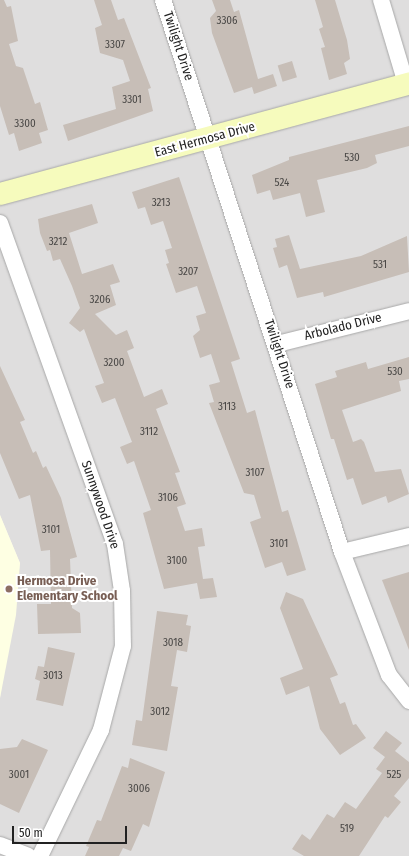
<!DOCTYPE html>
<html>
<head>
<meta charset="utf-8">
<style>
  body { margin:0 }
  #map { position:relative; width:409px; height:856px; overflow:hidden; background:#f2eee8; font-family:"Fira Sans Condensed",sans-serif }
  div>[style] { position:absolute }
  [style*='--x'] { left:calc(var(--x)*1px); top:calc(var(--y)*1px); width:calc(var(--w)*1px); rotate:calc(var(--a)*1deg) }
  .residential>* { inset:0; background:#dfdede }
  .education>* { inset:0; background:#feffe3 }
  .building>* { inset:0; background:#c7beb7; transform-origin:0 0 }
  .roads { filter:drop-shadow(0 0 1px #a8a8a8) drop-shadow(0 0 1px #a8a8a8) }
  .street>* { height:16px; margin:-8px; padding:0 8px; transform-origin:8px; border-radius:8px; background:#fff }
  .secondary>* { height:22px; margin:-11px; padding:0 11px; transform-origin:11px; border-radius:11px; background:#f6fbbd }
  .dots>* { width:11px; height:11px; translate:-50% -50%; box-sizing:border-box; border:2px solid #fff; border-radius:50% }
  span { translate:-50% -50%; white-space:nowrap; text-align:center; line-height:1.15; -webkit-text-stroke:4px #fff; paint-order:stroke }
  .number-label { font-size:11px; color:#4a4846 }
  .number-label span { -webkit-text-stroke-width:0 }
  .street-label { font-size:13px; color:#212121 }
  .education-label { font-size:13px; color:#785e54; font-weight:700 }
  .left { translate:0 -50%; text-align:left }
  .scale { position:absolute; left:12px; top:826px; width:115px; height:18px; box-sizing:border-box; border:2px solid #212121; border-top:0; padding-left:5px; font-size:12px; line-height:14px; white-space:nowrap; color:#212121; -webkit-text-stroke:3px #fff; paint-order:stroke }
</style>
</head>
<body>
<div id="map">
  <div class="residential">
    <div style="clip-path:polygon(0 0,409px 0,409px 856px,0 856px,0 698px,20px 563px,0 515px)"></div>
  </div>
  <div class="education">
    <div style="clip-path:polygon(0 515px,20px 563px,16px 615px,0 698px)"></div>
  </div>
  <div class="building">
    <div style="clip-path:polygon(0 0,4px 0,7px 7px,11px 6px,18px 41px,9px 44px,16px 66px,23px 68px,35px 104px,40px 102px,48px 130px,39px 133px,42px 143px,19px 151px,14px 133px,9px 135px,0 106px)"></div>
    <div style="clip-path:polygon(94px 0,111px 0,118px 20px,124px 18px,151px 88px,148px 89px,153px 111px,68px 141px,63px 125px,116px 109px,112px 87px,130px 81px,123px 60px,100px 53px,95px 28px,102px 25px)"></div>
    <div style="clip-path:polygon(212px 0,230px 0,234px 12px,239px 10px,258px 79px,273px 74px,277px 86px,254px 94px,252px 87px,234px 93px,212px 33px,210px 18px,216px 11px)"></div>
    <div style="clip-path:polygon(315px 0,335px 0,347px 40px,350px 59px,344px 63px,347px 74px,329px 80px,321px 48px,325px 47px,319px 29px,323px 27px)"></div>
    <div style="left:292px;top:61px;width:17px;height:15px;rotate:73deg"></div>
    <div style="clip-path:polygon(409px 126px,409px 146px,375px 155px,377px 163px,367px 168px,317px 180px,325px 212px,306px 217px,300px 193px,273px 200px,270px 190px,257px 194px,252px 175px,289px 160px,289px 157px)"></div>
    <div style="clip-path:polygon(179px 177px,240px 359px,231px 362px,247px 413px,255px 410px,282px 512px,288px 510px,306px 570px,287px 576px,282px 562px,265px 568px,250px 522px,261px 518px,254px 495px,244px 493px,209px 403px,214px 402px,209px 385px,220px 382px,211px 354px,200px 358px,193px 336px,200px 330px,196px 316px,206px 313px,197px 286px,176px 293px,166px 264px,169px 263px,165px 250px,172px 248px,163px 221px,151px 225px,145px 207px,138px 209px,132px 192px)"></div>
    <div style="clip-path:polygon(92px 204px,98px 223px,69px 233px,82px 274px,113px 264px,120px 282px,110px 285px,116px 305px,95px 314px,116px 335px,127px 330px,134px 348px,127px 351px,144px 397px,162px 389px,168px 404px,156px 409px,180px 472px,175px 473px,186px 504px,177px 507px,185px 531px,202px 528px,205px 546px,198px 547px,203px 579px,213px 578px,217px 597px,200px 599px,197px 583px,164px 589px,143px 513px,151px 510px,134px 461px,127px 464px,120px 447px,132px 442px,115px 398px,102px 403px,95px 386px,104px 383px,84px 329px,80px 332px,69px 323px,80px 308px,72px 286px,60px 259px,53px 261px,50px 250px,47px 251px,40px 233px,38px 219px)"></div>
    <div style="clip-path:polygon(289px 235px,300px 269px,361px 256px,407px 236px,409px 272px,324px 297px,323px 292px,297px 298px,287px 265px,279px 268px,273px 248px,277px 247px,275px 239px)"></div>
    <div style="clip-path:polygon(409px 357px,409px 379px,399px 381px,401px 391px,342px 410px,353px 442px,361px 439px,364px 442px,375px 472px,401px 469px,409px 494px,388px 503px,386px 496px,362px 505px,353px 478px,347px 480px,334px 439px,331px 439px,315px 384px,337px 377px,335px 371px,366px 362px,368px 369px)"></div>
    <div style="clip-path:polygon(0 366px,25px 420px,20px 422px,33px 453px,36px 451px,43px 468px,46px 466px,61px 498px,77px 557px,70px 559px,72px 608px,80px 613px,81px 633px,38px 634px,37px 604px,51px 604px,50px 550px,41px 551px,30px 495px,19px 499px,0 453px)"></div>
    <div style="clip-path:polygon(409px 572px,409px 650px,382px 580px)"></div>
    <div style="clip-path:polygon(286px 592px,303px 599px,338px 675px,330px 678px,340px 704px,345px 702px,353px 725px,356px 724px,366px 738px,340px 755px,320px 729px,309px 686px,286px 695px,280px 678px,303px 669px,280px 608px)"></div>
    <div style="clip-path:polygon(157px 611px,188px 615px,186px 625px,191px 626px,187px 652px,177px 650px,171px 686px,178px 687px,167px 751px,132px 745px,136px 720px,142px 721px)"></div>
    <div style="clip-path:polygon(48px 647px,75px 653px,63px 706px,36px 700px,40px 681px,35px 679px,38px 666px,44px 667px)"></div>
    <div style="clip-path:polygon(386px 731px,402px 743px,395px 751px,409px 762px,409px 778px,394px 796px,401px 802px,388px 818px,385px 816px,359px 856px,304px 856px,292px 849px,302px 834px,310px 840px,327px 814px,334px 818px,345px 802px,356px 809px,382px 773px,376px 769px,385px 757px,373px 748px)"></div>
    <div style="clip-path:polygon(22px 739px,48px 750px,19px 813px,0 804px,0 749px,17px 747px)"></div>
    <div style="clip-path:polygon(130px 758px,165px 772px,149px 827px,143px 824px,131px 851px,123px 848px,119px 856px,85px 856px,89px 847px,86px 846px,97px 820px,101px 821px,122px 766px,128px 768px)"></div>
  </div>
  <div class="roads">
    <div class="street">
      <div style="--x:163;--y:0;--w:580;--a:72.03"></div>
      <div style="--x:342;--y:552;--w:132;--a:69.1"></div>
      <div style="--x:389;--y:675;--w:33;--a:52"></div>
      <div style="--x:381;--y:0;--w:88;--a:73.4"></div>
      <div style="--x:0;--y:223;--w:341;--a:70.3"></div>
      <div style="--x:115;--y:544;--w:48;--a:81.5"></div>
      <div style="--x:122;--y:591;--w:55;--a:89"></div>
      <div style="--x:123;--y:646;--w:87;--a:104.7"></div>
      <div style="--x:101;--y:730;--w:140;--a:115.8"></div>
      <div style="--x:277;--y:344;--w:136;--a:-14"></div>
      <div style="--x:342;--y:552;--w:69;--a:-13.4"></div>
      <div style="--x:0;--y:845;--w:30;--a:21"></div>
    </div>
    <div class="secondary">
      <div style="--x:0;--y:194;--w:424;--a:-15.1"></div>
    </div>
  </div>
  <div class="dots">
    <div style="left:9px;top:589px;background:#8d6e63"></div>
  </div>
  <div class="number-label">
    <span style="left:227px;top:21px">3306</span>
    <span style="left:115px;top:45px">3307</span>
    <span style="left:132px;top:100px">3301</span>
    <span style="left:25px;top:124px">3300</span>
    <span style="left:352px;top:158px">530</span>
    <span style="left:282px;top:183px">524</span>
    <span style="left:161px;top:203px">3213</span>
    <span style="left:58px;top:242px">3212</span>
    <span style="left:380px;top:265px">531</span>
    <span style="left:188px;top:272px">3207</span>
    <span style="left:100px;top:300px">3206</span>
    <span style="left:114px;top:363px">3200</span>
    <span style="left:395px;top:372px">530</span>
    <span style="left:227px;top:407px">3113</span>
    <span style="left:149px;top:432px">3112</span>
    <span style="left:255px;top:473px">3107</span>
    <span style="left:168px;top:498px">3106</span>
    <span style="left:51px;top:530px">3101</span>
    <span style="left:279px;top:544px">3101</span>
    <span style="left:177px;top:561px">3100</span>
    <span style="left:173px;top:643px">3018</span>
    <span style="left:53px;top:676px">3013</span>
    <span style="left:160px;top:712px">3012</span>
    <span style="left:19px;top:775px">3001</span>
    <span style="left:394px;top:775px">525</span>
    <span style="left:139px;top:789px">3006</span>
    <span style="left:347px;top:829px">519</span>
  </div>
  <div class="street-label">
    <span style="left:178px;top:46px;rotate:72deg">Twilight Drive</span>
    <span style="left:205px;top:140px;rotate:-15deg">East Hermosa Drive</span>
    <span style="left:343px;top:327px;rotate:-14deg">Arbolado Drive</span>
    <span style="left:279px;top:354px;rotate:72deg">Twilight Drive</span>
    <span style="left:100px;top:505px;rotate:71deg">Sunnywood Drive</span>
  </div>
  <div class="education-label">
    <span class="left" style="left:17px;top:589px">Hermosa Drive<br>Elementary School</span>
  </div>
  <div class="scale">50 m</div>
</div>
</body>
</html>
